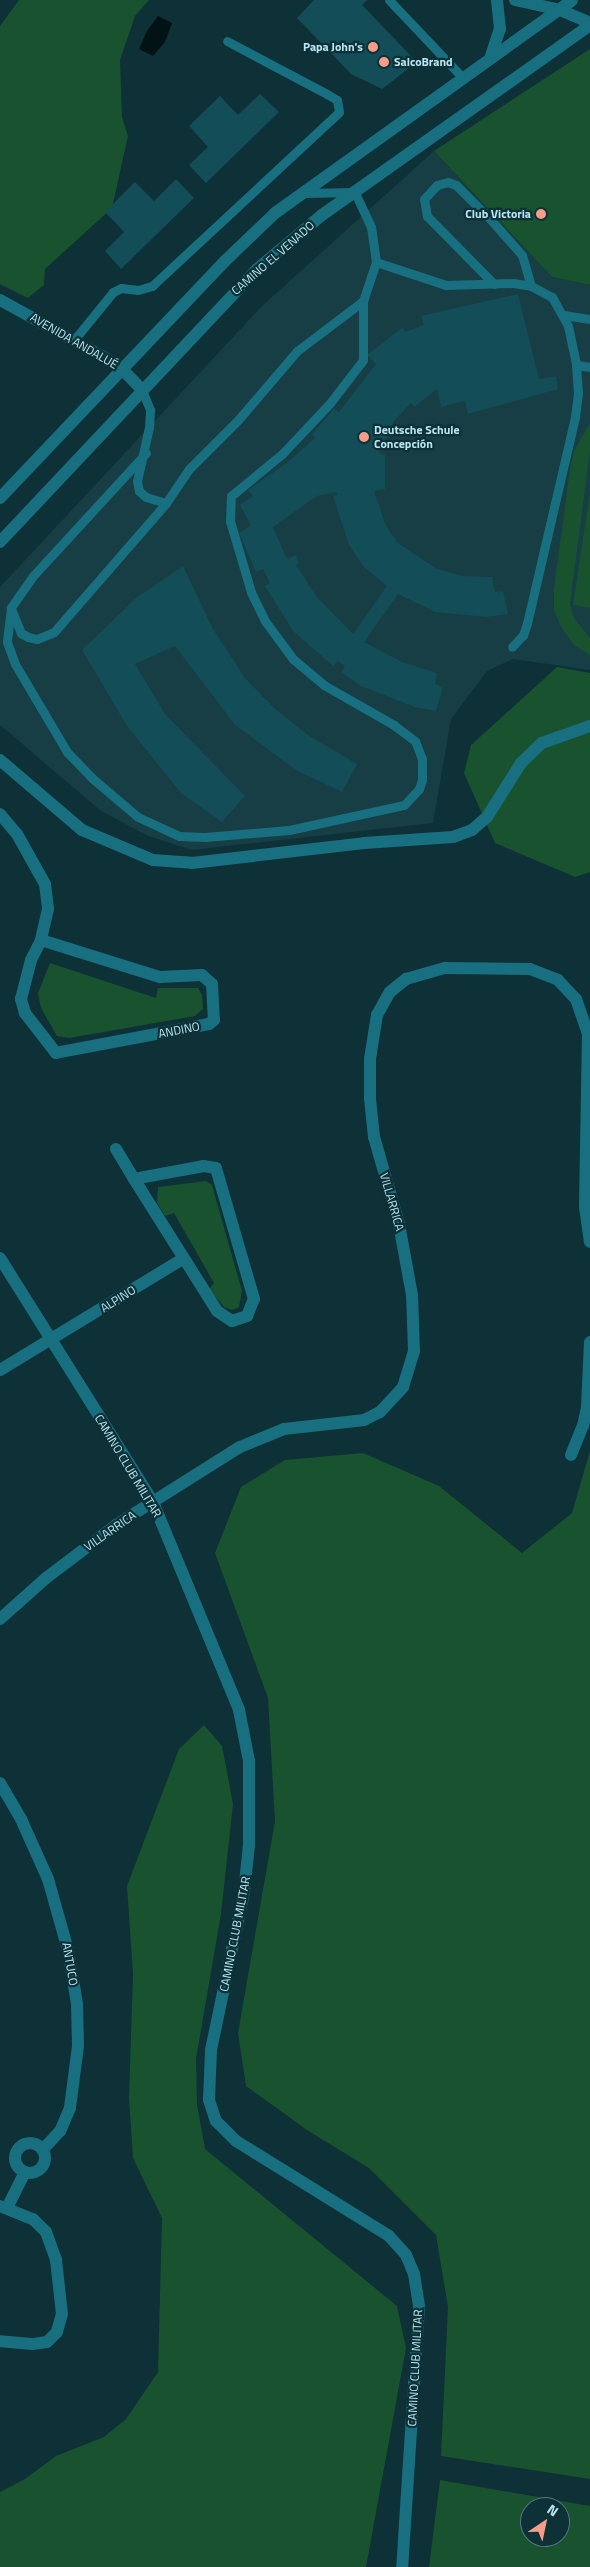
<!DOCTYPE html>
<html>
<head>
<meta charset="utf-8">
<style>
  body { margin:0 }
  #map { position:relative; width:590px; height:2567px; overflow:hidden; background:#0e3037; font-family:"Titillium Web",sans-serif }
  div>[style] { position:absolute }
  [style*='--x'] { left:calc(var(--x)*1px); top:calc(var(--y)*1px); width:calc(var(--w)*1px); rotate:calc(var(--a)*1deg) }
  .built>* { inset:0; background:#173d45 }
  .green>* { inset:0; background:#18522f }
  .water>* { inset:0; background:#031215 }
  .building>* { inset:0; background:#124d58 }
  .service>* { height:9px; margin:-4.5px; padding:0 4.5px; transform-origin:4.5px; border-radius:4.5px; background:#186f7f }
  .minor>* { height:12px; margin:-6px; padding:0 6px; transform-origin:6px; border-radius:6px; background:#186f7f }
  .minor>.ring { margin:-6px; padding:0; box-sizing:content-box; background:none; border:12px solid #186f7f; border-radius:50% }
  .tertiary>* { height:12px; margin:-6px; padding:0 6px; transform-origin:6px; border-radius:6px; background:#186f7f }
  .dots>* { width:14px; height:14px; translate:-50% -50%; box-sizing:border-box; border:2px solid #0e3037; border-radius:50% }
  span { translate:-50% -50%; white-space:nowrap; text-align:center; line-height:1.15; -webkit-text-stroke:4.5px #0e3037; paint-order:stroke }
  .poi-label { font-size:12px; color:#b8e7f2; font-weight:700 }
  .right { translate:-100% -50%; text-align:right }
  .left { translate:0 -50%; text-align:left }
  .street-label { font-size:12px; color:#b8e7f2 }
  .north { position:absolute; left:520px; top:2497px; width:50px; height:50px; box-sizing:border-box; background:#0e3037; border:1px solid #527982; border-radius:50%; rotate:34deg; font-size:14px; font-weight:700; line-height:20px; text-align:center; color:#b8e7f2 }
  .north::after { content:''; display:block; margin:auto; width:18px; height:22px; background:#f49e8a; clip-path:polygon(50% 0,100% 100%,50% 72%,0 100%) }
</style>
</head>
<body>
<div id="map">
  <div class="built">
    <div style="clip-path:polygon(434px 151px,552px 277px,590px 285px,590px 670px,513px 659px,487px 671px,451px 719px,433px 823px,192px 850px,148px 836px,101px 811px,0 725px,0 587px,262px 306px)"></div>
  </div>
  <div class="green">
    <div style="clip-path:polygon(19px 0,149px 0,135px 16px,120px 60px,122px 117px,128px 136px,112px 208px,45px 269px,44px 285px,28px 298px,0 284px,0 26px)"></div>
    <div style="clip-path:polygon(590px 49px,590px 285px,552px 277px,434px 151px)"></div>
    <div style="clip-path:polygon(590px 423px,590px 451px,570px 604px,574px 618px,590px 638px,590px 655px,574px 645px,561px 627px,554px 610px,554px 589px,570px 468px,574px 451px)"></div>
    <div style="clip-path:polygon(590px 492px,590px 608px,573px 605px)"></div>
    <div style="clip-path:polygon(557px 667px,590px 673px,590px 872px,575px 877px,495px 843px,464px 773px,471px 745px)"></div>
    <div style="clip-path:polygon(50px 963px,156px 998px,158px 988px,198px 988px,202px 995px,203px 1009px,195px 1016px,69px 1038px,57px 1036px,41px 1008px,38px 993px)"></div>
    <div style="clip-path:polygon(206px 1181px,212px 1185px,242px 1291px,239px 1307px,232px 1310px,224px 1307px,209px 1289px,214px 1283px,174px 1213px,165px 1216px,157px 1203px,158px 1187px)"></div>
    <div style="clip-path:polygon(590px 1451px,590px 2479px,441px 2456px,448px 2307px,436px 2235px,369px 2168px,307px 2130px,246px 2086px,238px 2033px,275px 1821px,268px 1698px,215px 1553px,241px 1487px,285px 1460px,363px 1453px,439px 1486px,522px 1553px,572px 1513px)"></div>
    <div style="clip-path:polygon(204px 1725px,222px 1746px,233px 1804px,221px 1914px,196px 2059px,197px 2105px,205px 2149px,397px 2306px,406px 2348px,366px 2567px,0 2567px,0 2492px,25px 2479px,56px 2456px,104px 2437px,126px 2419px,158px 2372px,162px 2218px,133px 2158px,129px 2098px,133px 1974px,127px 1886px,179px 1749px)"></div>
    <div style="clip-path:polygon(evenodd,440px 2480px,590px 2506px,590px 2567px,429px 2567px,440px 2480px,530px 2507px,560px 2507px,560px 2537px,530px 2537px,530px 2507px)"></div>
  </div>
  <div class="water">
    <div style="clip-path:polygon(158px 16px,172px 23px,165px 42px,153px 56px,139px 49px,147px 31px)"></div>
  </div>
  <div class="building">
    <div style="clip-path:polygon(314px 0,367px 0,362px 5px,417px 62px,382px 89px,351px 74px,297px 18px)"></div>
    <div style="clip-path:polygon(260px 94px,279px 112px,206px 183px,189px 165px,208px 147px,189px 126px,220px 96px,238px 115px)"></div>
    <div style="clip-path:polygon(176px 179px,194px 198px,121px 269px,105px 251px,124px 232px,105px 212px,135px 182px,154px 201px)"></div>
    <div style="clip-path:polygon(evenodd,518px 294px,539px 379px,556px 376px,558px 389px,468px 414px,465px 401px,441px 407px,437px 389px,414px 407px,411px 403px,394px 421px,379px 453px,385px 455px,385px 489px,374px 491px,386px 526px,398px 543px,437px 569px,463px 576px,492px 577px,495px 592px,503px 591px,508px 614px,486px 617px,435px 612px,398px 594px,364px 642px,402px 662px,437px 673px,435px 684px,443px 687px,436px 711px,415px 707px,361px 686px,341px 672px,345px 666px,338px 661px,333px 666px,293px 631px,265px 586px,270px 583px,263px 569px,256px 572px,239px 533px,251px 525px,240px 505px,253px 496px,248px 490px,288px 462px,315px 438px,312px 434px,334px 409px,339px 412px,376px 364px,367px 355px,403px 327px,405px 332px,424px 325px,421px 316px,518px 294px,336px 492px,338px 495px,333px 496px,349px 545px,363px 566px,387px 586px,353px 634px,317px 597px,296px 565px,299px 564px,296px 555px,287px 559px,273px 527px,317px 496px,336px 492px)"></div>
    <div style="clip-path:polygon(183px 566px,213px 629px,245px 678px,274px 708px,308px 735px,357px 764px,342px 792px,296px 770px,235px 725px,175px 646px,135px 664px,165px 714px,245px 796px,222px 822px,181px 793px,127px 726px,82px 650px,136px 598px)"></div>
  </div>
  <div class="service">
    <div style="--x:389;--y:0;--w:108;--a:46.5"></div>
    <div style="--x:376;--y:262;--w:74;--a:18.2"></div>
    <div style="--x:446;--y:285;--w:67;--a:-1.7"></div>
    <div style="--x:513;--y:283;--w:18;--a:9"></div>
    <div style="--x:531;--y:286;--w:24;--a:28"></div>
    <div style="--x:552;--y:297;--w:33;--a:61"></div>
    <div style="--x:568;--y:326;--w:40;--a:78"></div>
    <div style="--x:576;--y:365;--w:28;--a:86"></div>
    <div style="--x:578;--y:393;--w:24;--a:97"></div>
    <div style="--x:575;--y:417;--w:212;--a:103.1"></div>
    <div style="--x:527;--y:623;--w:13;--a:108"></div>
    <div style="--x:523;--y:635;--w:16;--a:133"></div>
    <div style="--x:494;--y:284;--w:95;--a:-134.6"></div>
    <div style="--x:427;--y:216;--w:17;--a:-100"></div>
    <div style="--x:424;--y:199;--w:19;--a:-47"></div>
    <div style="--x:437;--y:185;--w:11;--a:-15"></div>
    <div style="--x:448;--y:182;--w:9;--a:21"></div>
    <div style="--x:456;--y:185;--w:49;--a:45"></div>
    <div style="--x:491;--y:220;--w:47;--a:48.5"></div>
    <div style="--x:522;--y:255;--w:32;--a:74"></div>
    <div style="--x:564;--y:315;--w:26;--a:9"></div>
    <div style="--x:74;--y:340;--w:62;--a:-50.9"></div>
    <div style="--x:113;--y:292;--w:9;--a:-27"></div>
    <div style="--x:121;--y:288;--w:17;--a:7"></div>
    <div style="--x:138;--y:290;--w:15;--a:-16"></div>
    <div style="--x:152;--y:286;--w:255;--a:-42.9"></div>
    <div style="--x:339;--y:112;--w:12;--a:-99"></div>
    <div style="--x:337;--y:100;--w:12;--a:-149"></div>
    <div style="--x:327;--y:94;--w:113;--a:-152.1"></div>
    <div style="--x:576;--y:365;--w:14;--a:8"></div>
    <div style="--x:142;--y:390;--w:22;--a:68"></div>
    <div style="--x:150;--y:410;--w:17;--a:93"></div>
    <div style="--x:149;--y:427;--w:55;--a:102.5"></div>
    <div style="--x:137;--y:481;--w:10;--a:79"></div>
    <div style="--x:139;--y:491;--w:9;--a:41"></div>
    <div style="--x:146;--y:497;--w:21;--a:17"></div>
    <div style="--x:146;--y:453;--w:167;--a:132.6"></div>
    <div style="--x:33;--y:576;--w:39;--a:125"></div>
    <div style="--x:11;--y:608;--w:34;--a:97"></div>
    <div style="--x:7;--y:642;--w:23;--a:70"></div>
    <div style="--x:15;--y:664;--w:102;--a:59.4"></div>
    <div style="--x:67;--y:752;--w:36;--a:46"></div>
    <div style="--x:92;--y:778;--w:60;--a:40.3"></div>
    <div style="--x:138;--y:817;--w:45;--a:24.9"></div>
    <div style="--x:179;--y:836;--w:26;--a:2"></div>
    <div style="--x:205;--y:837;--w:84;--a:-4.8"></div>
    <div style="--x:289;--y:830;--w:118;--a:-12.3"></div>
    <div style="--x:404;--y:805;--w:22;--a:-47"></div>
    <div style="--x:419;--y:789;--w:9;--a:-72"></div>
    <div style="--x:422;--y:780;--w:21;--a:-90"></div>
    <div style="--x:422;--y:759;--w:19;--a:-111"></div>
    <div style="--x:415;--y:741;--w:26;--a:-143"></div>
    <div style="--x:394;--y:725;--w:81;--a:-150.3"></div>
    <div style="--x:324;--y:685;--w:40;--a:-140"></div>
    <div style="--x:293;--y:659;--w:47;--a:-126.4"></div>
    <div style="--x:265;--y:621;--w:32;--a:-116"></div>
    <div style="--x:251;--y:592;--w:74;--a:-106.5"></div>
    <div style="--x:230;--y:521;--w:25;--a:-88"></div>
    <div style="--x:231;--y:496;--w:66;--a:-39.5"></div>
    <div style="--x:282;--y:454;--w:70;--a:-46.7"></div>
    <div style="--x:330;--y:403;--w:54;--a:-52.5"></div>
    <div style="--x:363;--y:360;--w:59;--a:-90"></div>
    <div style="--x:12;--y:611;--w:24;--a:68"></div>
    <div style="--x:21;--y:633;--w:8;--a:30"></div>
    <div style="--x:28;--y:637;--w:9;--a:13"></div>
    <div style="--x:37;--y:639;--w:18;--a:-22"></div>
    <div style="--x:54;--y:632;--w:171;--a:-49"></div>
    <div style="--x:166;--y:503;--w:41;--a:-55.9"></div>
    <div style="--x:189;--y:469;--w:69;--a:-45"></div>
    <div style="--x:238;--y:420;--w:91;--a:-49.5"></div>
    <div style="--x:297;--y:351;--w:83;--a:-37.1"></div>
    <div style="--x:363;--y:301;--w:41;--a:-71.6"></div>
    <div style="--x:376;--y:262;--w:35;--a:-98"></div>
    <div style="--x:371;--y:227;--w:38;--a:-115"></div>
    <div style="--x:355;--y:192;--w:50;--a:178.9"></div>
  </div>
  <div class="minor">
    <div style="--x:515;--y:0;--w:46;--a:12.5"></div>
    <div style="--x:560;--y:10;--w:33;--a:23"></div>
    <div style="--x:490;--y:59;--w:32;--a:-72"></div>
    <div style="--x:500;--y:29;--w:29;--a:-96"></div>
    <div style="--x:0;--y:760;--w:108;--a:40.5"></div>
    <div style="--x:82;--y:830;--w:77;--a:22.9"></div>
    <div style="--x:153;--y:860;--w:39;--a:4"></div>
    <div style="--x:192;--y:863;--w:173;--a:-6.6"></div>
    <div style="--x:364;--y:843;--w:89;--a:-3.9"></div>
    <div style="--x:453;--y:837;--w:20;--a:-20"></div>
    <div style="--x:472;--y:830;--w:20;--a:-41"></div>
    <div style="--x:487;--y:817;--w:64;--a:-57.8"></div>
    <div style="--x:521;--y:763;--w:29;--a:-44"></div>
    <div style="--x:542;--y:743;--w:51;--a:-19.5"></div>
    <div style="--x:0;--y:814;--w:26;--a:50"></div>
    <div style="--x:17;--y:834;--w:57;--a:60.8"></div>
    <div style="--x:45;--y:884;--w:25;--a:83"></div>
    <div style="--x:48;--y:909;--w:32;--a:103"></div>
    <div style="--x:41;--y:940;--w:125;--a:17.3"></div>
    <div style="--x:160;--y:977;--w:42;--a:-2.7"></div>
    <div style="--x:202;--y:975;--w:13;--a:42"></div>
    <div style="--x:212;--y:984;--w:36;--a:87"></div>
    <div style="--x:214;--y:1020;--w:6;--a:141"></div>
    <div style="--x:209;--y:1024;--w:156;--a:169.3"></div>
    <div style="--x:56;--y:1053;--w:51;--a:-127.8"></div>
    <div style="--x:25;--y:1013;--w:15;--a:-106"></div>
    <div style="--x:21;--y:999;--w:40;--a:-75.6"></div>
    <div style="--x:31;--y:960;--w:22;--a:-63"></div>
    <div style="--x:116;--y:1149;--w:35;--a:59"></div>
    <div style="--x:134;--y:1179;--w:156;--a:57.8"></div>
    <div style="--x:217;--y:1311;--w:18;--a:34"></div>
    <div style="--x:232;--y:1321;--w:16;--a:-18"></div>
    <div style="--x:247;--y:1316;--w:18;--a:-68"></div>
    <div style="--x:254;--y:1299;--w:136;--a:-106.2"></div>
    <div style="--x:216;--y:1168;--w:12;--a:-171"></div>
    <div style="--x:204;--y:1166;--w:71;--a:169.5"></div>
    <div style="--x:0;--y:1258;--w:288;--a:57.9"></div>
    <div style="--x:153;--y:1502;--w:225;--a:67.5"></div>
    <div style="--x:239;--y:1710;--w:52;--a:78.9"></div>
    <div style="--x:249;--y:1761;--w:84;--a:90"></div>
    <div style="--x:249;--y:1845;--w:47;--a:96.1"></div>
    <div style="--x:244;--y:1892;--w:161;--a:101.8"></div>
    <div style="--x:211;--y:2050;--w:50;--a:92.3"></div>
    <div style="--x:209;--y:2100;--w:22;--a:72"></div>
    <div style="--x:216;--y:2121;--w:28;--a:45"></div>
    <div style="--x:236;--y:2141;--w:180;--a:31.8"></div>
    <div style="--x:389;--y:2236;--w:25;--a:48"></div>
    <div style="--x:406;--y:2255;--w:21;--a:67"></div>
    <div style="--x:414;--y:2274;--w:33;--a:81"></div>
    <div style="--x:419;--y:2307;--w:261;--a:93.7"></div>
    <div style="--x:0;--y:1370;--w:215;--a:-31.3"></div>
    <div style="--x:571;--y:1455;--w:31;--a:-68"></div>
    <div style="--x:583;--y:1426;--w:19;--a:-78"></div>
    <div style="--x:587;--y:1407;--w:65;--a:-87.4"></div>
    <div style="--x:0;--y:1619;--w:62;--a:-41.7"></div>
    <div style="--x:46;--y:1578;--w:88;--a:-37.1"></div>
    <div style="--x:116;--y:1525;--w:146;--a:-32.2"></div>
    <div style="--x:240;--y:1447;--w:48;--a:-22.2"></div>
    <div style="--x:284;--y:1429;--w:81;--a:-6.4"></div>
    <div style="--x:364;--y:1420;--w:18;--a:-27"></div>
    <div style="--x:380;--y:1412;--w:34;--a:-47"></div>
    <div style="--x:403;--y:1387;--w:38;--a:-73"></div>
    <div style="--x:414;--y:1351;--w:56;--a:-92"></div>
    <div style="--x:412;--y:1295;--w:72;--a:-100.4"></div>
    <div style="--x:399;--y:1224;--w:91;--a:-106"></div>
    <div style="--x:374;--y:1137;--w:38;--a:-96"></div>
    <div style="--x:370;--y:1099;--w:40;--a:-90"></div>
    <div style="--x:370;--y:1059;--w:45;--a:-81"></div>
    <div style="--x:377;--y:1015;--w:26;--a:-61"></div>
    <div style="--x:390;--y:992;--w:21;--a:-39"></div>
    <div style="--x:406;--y:979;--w:41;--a:-15.8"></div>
    <div style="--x:445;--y:968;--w:85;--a:0.7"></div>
    <div style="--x:530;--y:969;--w:30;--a:21"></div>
    <div style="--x:558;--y:980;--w:26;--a:47"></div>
    <div style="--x:576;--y:999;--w:36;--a:71"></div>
    <div style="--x:588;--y:1033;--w:174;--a:91"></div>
    <div style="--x:585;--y:1207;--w:35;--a:82"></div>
    <div style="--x:0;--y:1783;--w:42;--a:59.7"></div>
    <div style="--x:21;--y:1819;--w:66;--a:65.8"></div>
    <div style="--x:48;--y:1879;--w:74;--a:74.3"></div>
    <div style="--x:68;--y:1950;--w:55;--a:80.5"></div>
    <div style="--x:77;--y:2004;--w:42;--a:88.6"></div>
    <div style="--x:78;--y:2046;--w:63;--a:97.4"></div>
    <div style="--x:70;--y:2108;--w:25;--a:113"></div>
    <div style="--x:60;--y:2131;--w:25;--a:133"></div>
    <div class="ring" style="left:15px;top:2143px;width:18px;height:18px"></div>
    <div style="--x:0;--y:2206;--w:35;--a:22"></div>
    <div style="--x:33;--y:2219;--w:18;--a:45"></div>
    <div style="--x:46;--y:2232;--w:30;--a:70"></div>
    <div style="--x:56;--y:2260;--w:54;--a:83.7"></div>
    <div style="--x:62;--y:2314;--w:19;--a:106"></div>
    <div style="--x:57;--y:2332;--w:14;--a:135"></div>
    <div style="--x:47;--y:2342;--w:15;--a:172"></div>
    <div style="--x:32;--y:2344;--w:32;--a:-175"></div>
    <div style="--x:7;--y:2208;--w:40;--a:-63.4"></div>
  </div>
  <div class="tertiary">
    <div style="--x:0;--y:300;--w:116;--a:28.8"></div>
    <div style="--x:102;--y:356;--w:24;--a:33"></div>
    <div style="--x:122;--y:369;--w:29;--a:46"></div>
    <div style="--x:0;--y:498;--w:327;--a:-46.5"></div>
    <div style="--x:225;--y:261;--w:69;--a:-43.8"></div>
    <div style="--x:275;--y:213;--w:365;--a:-35.6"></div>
    <div style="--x:0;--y:542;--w:374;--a:-46.7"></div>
    <div style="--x:256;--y:270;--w:86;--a:-39.8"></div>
    <div style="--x:322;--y:215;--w:329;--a:-35.3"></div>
  </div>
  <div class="dots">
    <div style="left:373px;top:47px;background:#f49e8a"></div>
    <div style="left:384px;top:62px;background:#f49e8a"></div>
    <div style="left:541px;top:214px;background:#f49e8a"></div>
    <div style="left:364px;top:437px;background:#f49e8a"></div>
  </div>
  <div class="poi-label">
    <span class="right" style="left:363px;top:47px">Papa John's</span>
    <span class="left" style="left:394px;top:62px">SalcoBrand</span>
    <span class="right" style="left:531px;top:214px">Club Victoria</span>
    <span class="left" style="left:374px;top:437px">Deutsche Schule<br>Concepción</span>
  </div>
  <div class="street-label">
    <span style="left:273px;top:258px;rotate:-41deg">CAMINO EL VENADO</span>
    <span style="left:74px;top:341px;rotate:30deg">AVENIDA ANDALUÉ</span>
    <span style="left:179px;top:1030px;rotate:-11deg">ANDINO</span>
    <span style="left:392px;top:1202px;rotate:74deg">VILLARRICA</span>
    <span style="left:118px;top:1299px;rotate:-32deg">ALPINO</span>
    <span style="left:128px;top:1466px;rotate:59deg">CAMINO CLUB MILITAR</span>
    <span style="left:110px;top:1531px;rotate:-35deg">VILLARRICA</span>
    <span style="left:235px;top:1934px;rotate:-79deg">CAMINO CLUB MILITAR</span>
    <span style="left:70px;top:1964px;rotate:80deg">ANTUCO</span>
    <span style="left:415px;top:2368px;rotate:-87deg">CAMINO CLUB MILITAR</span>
  </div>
  <div class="north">N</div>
</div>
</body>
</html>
